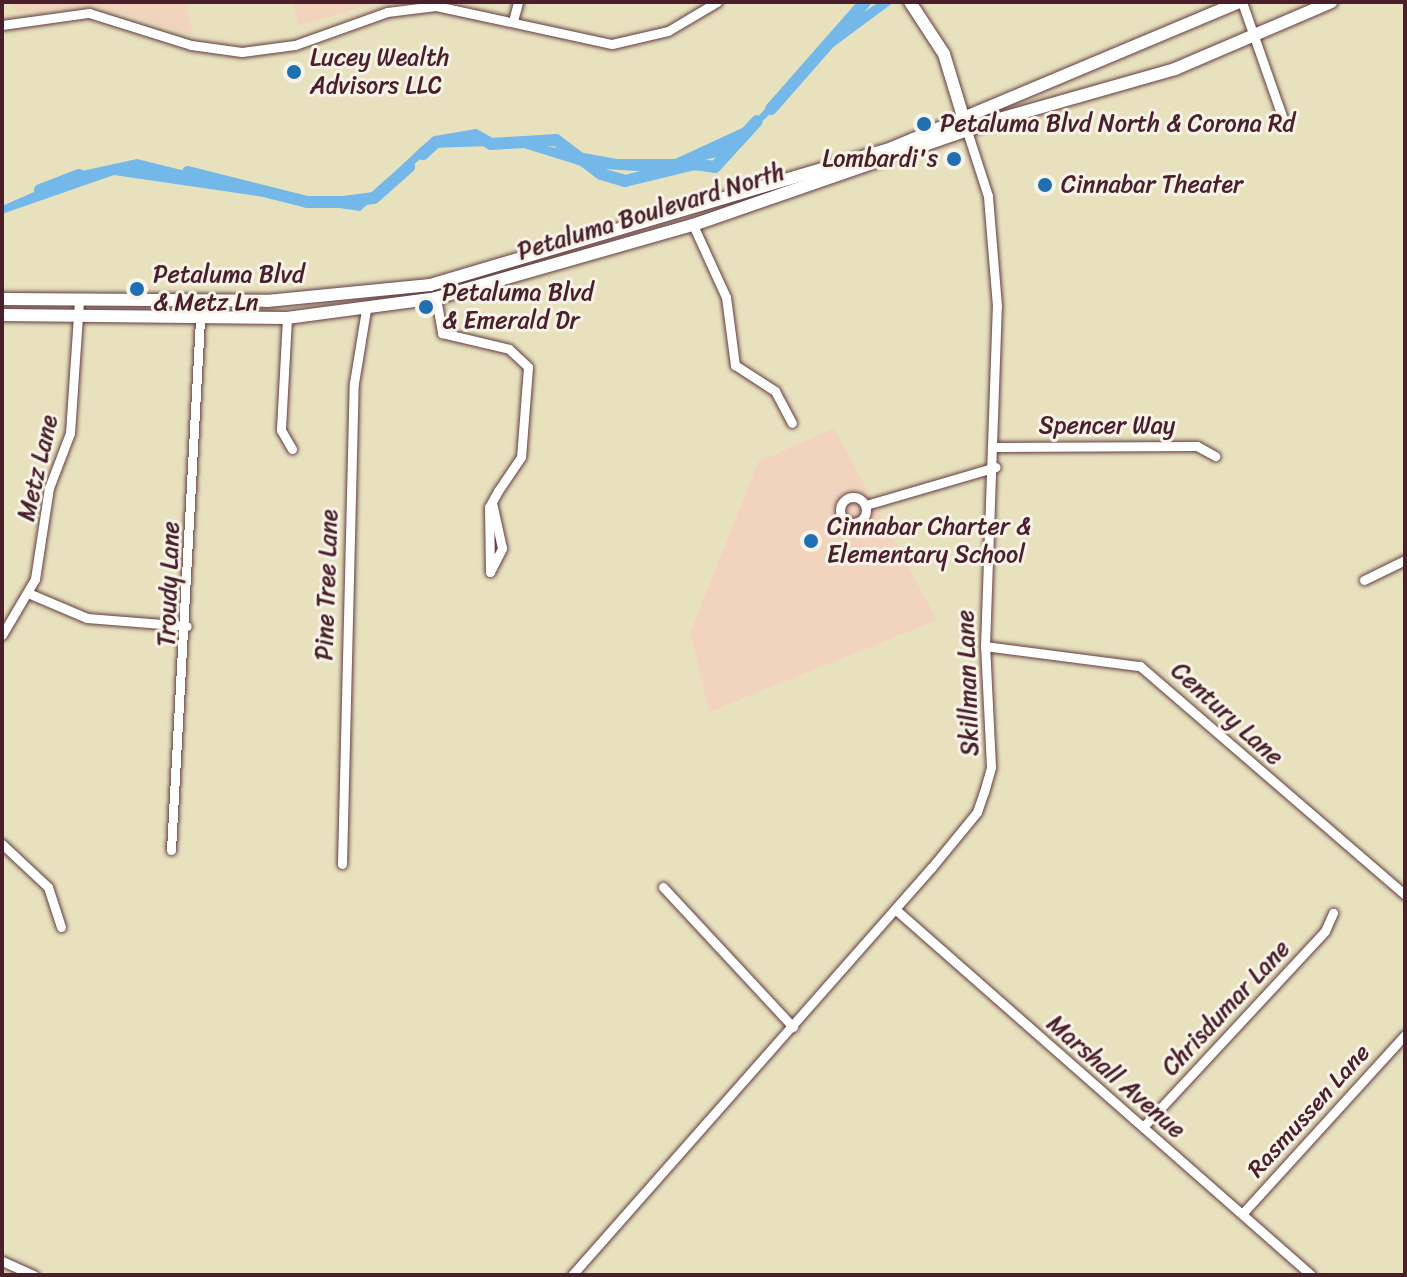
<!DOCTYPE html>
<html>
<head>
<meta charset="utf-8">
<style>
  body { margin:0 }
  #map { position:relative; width:1407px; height:1277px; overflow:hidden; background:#e8e1be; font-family:Sriracha,sans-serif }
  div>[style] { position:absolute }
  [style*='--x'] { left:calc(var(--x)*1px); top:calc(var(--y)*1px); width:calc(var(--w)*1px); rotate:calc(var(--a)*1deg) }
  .built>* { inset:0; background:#f2d4be }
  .water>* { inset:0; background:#73b8e9 }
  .river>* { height:12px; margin:-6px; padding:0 6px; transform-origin:6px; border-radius:6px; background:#73b8e9 }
  .roads { filter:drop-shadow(0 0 2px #623c41) drop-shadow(0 0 2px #623c41) }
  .minor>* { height:9px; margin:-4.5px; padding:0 4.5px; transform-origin:4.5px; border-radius:4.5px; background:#fff }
  .minor>.ring { margin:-4.5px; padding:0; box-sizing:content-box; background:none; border:9px solid #fff; border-radius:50% }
  .major>* { height:12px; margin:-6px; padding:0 6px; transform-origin:6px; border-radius:6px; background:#fff }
  .dots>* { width:22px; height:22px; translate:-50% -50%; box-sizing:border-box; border:4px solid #f7f3e8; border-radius:50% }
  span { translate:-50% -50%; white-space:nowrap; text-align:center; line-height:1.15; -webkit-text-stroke:6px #f7f3e8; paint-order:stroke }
  .poi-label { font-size:24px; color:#4a1f2b }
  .left { translate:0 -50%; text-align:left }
  .right { translate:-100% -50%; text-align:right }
  .street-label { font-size:24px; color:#4a1f2b }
  .frame { position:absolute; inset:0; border:4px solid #4a1f2b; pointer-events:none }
</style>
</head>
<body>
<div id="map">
  <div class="built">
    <div style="clip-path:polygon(10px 2px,186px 2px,193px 35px,95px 6px,18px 12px)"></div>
    <div style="clip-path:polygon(293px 2px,378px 2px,298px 26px)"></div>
    <div style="clip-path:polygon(834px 428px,937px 620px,709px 712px,690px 633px,758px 462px)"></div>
  </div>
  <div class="water">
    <div style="clip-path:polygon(879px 2px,894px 2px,824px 54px,766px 118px,717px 157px,653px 172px,588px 168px,514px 145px,433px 148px,360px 211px,114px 175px,2px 214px,2px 206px,82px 171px,137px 159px,324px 205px,361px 204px,423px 145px,507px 139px,617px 159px,675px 159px,751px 124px,843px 26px)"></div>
  </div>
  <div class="river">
    <div style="--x:771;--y:109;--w:142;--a:-48.7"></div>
    <div style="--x:423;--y:154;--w:18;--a:-43"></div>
    <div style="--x:436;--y:142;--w:40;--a:-10"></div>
    <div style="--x:475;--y:135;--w:18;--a:29"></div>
    <div style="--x:491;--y:144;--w:65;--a:-3.5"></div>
    <div style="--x:556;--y:140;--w:56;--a:37.1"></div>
    <div style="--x:601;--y:174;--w:25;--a:16"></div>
    <div style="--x:625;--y:181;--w:71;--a:-13.8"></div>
    <div style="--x:694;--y:164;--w:21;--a:8"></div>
    <div style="--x:715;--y:167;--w:62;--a:-47.6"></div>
    <div style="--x:188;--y:172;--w:123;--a:14.1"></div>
    <div style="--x:307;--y:202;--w:37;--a:0"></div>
    <div style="--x:344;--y:202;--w:30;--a:-8"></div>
    <div style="--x:374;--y:198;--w:47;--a:-41.5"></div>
    <div style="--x:40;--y:190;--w:42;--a:-21"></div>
  </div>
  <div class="roads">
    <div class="minor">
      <div style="--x:1242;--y:2;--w:127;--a:70.7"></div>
      <div style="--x:513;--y:21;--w:20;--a:-75"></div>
      <div style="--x:2;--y:25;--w:88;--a:-7.9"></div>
      <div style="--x:89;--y:13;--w:107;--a:17.4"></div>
      <div style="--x:191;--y:45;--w:51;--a:7.8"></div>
      <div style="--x:242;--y:52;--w:53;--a:-7.5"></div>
      <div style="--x:295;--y:45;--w:98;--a:-19.7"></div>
      <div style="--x:387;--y:12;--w:49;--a:-7"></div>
      <div style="--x:436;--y:6;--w:180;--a:12.2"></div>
      <div style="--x:612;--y:44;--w:57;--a:-13.1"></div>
      <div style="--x:668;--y:31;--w:57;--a:-30.6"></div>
      <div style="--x:693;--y:225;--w:79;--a:65.4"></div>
      <div style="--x:726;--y:297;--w:69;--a:82.5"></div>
      <div style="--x:735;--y:365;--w:48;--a:33"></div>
      <div style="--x:775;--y:391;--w:36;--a:62"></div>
      <div style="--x:436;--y:298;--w:36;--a:80"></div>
      <div style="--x:442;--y:333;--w:69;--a:13.4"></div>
      <div style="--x:509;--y:349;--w:26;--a:43"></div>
      <div style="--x:528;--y:367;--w:90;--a:94.4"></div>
      <div style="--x:521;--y:457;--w:41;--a:124.1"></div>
      <div style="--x:498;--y:491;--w:18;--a:119"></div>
      <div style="--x:489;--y:507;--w:65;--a:89.1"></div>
      <div style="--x:490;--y:572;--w:27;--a:-63"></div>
      <div style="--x:502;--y:548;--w:46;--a:-102.5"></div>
      <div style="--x:287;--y:318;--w:112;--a:93.1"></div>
      <div style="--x:281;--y:430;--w:22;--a:60"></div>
      <div style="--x:996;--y:447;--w:201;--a:-0.3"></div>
      <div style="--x:1197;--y:446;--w:21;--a:29"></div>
      <div class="ring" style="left:840px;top:497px;width:17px;height:17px"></div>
      <div style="--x:866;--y:505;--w:135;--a:-16.3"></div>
      <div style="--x:1364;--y:580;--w:46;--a:-26"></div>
      <div style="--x:28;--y:593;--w:64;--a:23"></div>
      <div style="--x:87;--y:618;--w:100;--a:4.6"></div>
      <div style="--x:2;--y:635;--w:65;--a:-59.5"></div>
      <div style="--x:35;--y:579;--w:92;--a:-81.3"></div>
      <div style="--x:49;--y:488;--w:59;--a:-69.1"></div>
      <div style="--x:70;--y:433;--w:133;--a:-86.1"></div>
      <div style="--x:985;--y:646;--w:156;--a:7.4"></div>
      <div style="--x:1140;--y:666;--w:350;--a:40.8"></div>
      <div style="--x:2;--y:844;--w:63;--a:43.1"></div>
      <div style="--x:48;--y:887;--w:42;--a:72"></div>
      <div style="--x:171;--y:850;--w:532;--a:-86.87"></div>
      <div style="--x:342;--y:864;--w:481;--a:-88.6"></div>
      <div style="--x:354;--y:383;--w:74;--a:-80.7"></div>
      <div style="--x:663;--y:887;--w:191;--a:47.1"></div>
      <div style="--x:895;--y:909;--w:554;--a:41.34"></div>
      <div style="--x:1143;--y:1127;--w:267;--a:-47.1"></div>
      <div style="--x:1325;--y:931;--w:20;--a:-66"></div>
      <div style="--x:1242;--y:1214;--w:242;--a:-47.7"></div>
      <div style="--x:2;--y:1261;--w:35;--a:24"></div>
      <div style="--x:572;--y:1275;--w:544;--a:-48.58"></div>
      <div style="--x:932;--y:867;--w:71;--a:-50.7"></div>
      <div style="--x:977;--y:812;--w:21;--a:-71"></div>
      <div style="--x:984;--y:792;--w:26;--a:-74"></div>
      <div style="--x:991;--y:767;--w:121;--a:-92.8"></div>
      <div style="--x:985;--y:646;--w:340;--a:-88"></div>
      <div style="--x:997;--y:306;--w:110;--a:-94.7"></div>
      <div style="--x:988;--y:196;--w:68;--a:-107.9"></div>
    </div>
    <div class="major">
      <div style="--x:910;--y:2;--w:62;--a:56.8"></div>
      <div style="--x:944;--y:54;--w:69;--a:73.1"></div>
      <div style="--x:2;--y:299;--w:265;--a:0.4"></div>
      <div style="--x:267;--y:301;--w:164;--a:-5.6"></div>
      <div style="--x:430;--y:285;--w:482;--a:-16.5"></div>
      <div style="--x:892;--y:148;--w:376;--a:-22.8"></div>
      <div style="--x:2;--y:315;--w:285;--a:0.6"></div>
      <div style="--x:287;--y:318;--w:150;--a:-7.6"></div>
      <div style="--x:436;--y:298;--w:267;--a:-15.9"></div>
      <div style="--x:693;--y:225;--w:321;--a:-19.1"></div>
      <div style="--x:996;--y:120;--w:186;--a:-15.9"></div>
      <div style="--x:1175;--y:69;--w:170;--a:-23.2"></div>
    </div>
  </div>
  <div class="dots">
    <div style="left:294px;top:72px;background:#1f6fb2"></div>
    <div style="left:924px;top:124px;background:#1f6fb2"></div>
    <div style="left:954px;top:159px;background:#1f6fb2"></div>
    <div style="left:1045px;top:185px;background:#1f6fb2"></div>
    <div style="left:137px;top:289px;background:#1f6fb2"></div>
    <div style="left:426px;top:307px;background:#1f6fb2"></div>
    <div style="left:811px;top:541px;background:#1f6fb2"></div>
  </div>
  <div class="poi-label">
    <span class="left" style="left:310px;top:72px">Lucey Wealth<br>Advisors LLC</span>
    <span class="left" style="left:940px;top:124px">Petaluma Blvd North &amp; Corona Rd</span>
    <span class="right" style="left:938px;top:159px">Lombardi's</span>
    <span class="left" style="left:1061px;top:185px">Cinnabar Theater</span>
    <span class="left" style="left:153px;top:289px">Petaluma Blvd<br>&amp; Metz Ln</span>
    <span class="left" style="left:442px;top:307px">Petaluma Blvd<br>&amp; Emerald Dr</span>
    <span class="left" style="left:827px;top:541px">Cinnabar Charter &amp;<br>Elementary School</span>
  </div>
  <div class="street-label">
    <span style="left:651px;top:212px;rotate:-17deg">Petaluma Boulevard North</span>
    <span style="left:1107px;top:426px">Spencer Way</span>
    <span style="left:38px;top:468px;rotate:-77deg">Metz Lane</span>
    <span style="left:169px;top:584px;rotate:-88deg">Troudy Lane</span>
    <span style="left:327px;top:585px;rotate:-88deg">Pine Tree Lane</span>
    <span style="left:968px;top:683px;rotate:-92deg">Skillman Lane</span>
    <span style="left:1227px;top:714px;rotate:42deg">Century Lane</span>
    <span style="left:1226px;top:1008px;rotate:-47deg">Chrisdumar Lane</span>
    <span style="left:1116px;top:1077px;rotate:41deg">Marshall Avenue</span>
    <span style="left:1309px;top:1111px;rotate:-48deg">Rasmussen Lane</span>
  </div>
  <div class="frame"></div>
</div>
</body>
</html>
